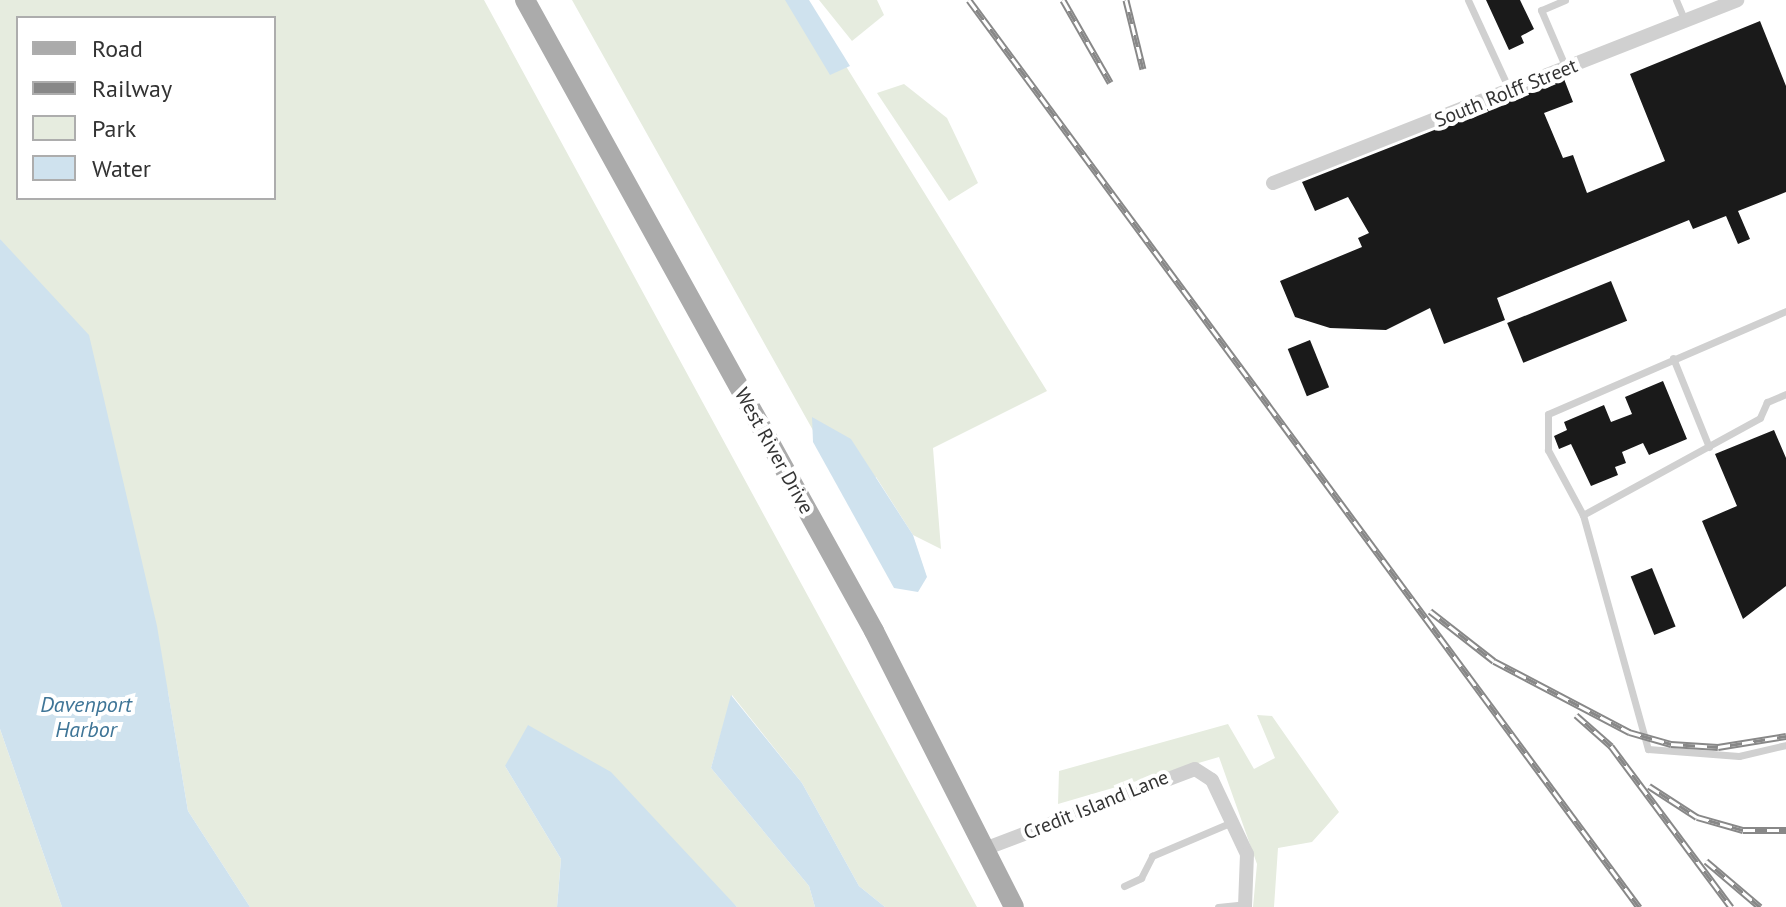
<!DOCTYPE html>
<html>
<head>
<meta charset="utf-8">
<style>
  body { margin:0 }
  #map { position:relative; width:1786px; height:907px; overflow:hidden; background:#fff; font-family:"PT Sans",sans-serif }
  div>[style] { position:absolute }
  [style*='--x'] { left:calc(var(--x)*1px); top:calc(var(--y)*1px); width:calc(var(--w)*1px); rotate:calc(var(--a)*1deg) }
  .green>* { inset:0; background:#e6ecdf }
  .water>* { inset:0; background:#cfe2ee }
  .building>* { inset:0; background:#1a1a1a; transform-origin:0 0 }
  .lane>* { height:7px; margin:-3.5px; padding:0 3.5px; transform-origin:3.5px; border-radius:3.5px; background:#d0d0d0 }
  .street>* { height:14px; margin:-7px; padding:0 7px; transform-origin:7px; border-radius:7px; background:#d0d0d0 }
  .primary>* { height:20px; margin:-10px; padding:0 10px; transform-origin:10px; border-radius:10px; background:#ababab }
  .rail>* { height:7px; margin-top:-3.5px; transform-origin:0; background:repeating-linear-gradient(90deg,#fff 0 12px,#888 0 24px); box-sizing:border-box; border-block:2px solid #888 }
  span { translate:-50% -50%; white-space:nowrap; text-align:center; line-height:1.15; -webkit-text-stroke:8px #fff; paint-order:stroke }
  .street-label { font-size:20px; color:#333 }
  .water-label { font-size:22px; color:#3f7597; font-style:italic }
  .legend { position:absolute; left:16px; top:16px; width:260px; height:184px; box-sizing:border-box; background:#fff; border:2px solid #adadad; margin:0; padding:10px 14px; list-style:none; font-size:24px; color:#333 }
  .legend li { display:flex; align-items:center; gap:16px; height:40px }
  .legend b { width:40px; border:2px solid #adadad }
</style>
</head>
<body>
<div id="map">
  <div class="green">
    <div style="clip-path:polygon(evenodd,0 0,484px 0,977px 907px,885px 907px,859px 886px,802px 783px,732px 695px,711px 768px,809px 886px,815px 907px,737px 907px,711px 883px,505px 766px,561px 859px,557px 907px,250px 907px,188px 811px,168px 692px,0 239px,0 0,18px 18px,274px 18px,274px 198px,18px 198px,18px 18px)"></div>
    <div style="clip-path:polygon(572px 0,805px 0,1047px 391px,933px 448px,941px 549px,913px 535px,876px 477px,847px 491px)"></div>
    <div style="clip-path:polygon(819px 0,877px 0,884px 15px,852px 41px)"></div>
    <div style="clip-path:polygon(904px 84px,947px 118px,978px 183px,949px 201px,877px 93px)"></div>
    <div style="clip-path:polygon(1257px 715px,1272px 716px,1339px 812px,1312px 842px,1278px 848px,1274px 907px,1253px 907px,1257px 864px,1219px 757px,1058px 804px,1059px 771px,1228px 724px,1254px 769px,1275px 758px)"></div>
    <div style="clip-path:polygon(0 729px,62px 907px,0 907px)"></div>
  </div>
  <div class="water">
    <div style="clip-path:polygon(785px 0,809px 0,850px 66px,830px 75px)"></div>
    <div style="clip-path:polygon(0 239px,89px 335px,157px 626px,188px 811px,250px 907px,62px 907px,0 729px)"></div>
    <div style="clip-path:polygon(812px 417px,851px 439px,913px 535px,927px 577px,918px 592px,894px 588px,813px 442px)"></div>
    <div style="clip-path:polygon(731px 695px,802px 783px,859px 886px,885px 907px,815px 907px,809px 886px,711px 768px)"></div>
    <div style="clip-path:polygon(528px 725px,611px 772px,737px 907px,557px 907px,561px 859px,505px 766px)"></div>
  </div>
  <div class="building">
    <div style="clip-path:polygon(1486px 0,1520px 0,1534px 29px,1521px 36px,1524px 43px,1509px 50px)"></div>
    <div style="clip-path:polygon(1760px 21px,1786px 86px,1786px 192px,1738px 211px,1750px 239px,1738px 244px,1726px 216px,1693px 229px,1689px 220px,1497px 298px,1505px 320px,1444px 344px,1430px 308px,1386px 330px,1330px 328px,1295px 317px,1280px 281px,1362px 247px,1358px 238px,1369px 233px,1348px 197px,1315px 211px,1302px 182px,1564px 79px,1573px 102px,1544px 113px,1563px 158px,1573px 155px,1587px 193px,1665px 161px,1630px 74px)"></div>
    <div style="left:1611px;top:281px;width:43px;height:112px;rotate:68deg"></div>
    <div style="left:1310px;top:340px;width:51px;height:24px;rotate:68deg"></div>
    <div style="clip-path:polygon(1663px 381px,1687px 439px,1649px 455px,1643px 443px,1622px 452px,1626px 463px,1615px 467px,1618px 475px,1591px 486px,1571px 444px,1559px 449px,1554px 436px,1567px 430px,1564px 422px,1604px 405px,1611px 422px,1632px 414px,1625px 397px)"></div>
    <div style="clip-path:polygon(1774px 430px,1786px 458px,1786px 586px,1743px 619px,1702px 521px,1737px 506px,1715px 454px)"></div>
    <div style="left:1652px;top:568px;width:63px;height:23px;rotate:68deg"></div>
  </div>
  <div class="lane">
    <div style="--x:1468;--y:0;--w:98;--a:65.3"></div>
    <div style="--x:1565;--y:0;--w:26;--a:157"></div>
    <div style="--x:1541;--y:10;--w:63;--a:66.7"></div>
    <div style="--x:1676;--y:0;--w:23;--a:67"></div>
    <div style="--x:1673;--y:358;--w:96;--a:68"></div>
    <div style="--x:1786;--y:394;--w:21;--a:157"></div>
    <div style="--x:1767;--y:402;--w:17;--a:114"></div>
    <div style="--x:1760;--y:418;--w:202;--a:151.3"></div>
    <div style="--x:1583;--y:515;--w:243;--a:74.5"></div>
    <div style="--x:1648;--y:749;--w:91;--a:4.4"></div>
    <div style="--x:1739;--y:756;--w:48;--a:-13.2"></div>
    <div style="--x:1583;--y:515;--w:74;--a:-118.3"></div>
    <div style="--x:1548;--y:450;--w:36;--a:-90"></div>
    <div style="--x:1548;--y:414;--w:259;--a:-23.4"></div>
    <div style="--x:1124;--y:886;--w:19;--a:-25"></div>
    <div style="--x:1141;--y:878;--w:25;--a:-63"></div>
    <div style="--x:1152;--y:856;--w:87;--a:-23"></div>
    <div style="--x:1218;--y:907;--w:27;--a:-6"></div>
  </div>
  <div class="street">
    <div style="--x:1273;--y:183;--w:499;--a:-21.5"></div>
    <div style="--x:987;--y:848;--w:222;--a:-20.8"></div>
    <div style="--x:1195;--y:769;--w:20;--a:33"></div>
    <div style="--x:1212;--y:780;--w:82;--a:64.7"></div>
    <div style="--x:1247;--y:854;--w:53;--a:92.2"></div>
  </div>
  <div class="primary">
    <div style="--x:525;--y:0;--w:721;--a:61.05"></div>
    <div style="--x:874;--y:631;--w:309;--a:63.1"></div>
  </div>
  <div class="rail">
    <div style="--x:969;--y:0;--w:1128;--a:53.55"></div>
    <div style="--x:1063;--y:0;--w:95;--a:60.2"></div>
    <div style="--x:1126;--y:0;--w:71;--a:76.2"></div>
    <div style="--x:1430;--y:611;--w:81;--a:38"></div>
    <div style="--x:1494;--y:661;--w:153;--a:27.7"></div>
    <div style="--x:1629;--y:732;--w:44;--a:15.9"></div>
    <div style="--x:1671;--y:744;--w:47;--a:3.7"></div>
    <div style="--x:1718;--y:747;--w:69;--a:-9.2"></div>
    <div style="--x:1576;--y:715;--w:47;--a:41.5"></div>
    <div style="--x:1611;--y:746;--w:201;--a:53.3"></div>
    <div style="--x:1649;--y:786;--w:57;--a:32.9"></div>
    <div style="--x:1697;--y:817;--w:48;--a:15.8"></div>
    <div style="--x:1743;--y:830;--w:43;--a:0"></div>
    <div style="--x:1706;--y:861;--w:71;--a:40.4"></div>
  </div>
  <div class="street-label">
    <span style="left:1506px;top:93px;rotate:-22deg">South Rolff Street</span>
    <span style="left:774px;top:451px;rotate:61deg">West River Drive</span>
    <span style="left:1096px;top:805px;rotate:-22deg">Credit Island Lane</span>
  </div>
  <div class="water-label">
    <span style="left:86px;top:717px">Davenport<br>Harbor</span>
  </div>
  <ul class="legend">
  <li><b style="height:10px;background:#ababab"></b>Road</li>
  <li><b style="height:10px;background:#888"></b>Railway</li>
  <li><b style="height:22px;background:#e6ecdf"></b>Park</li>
  <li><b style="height:22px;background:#cfe2ee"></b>Water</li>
  </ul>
</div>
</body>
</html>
